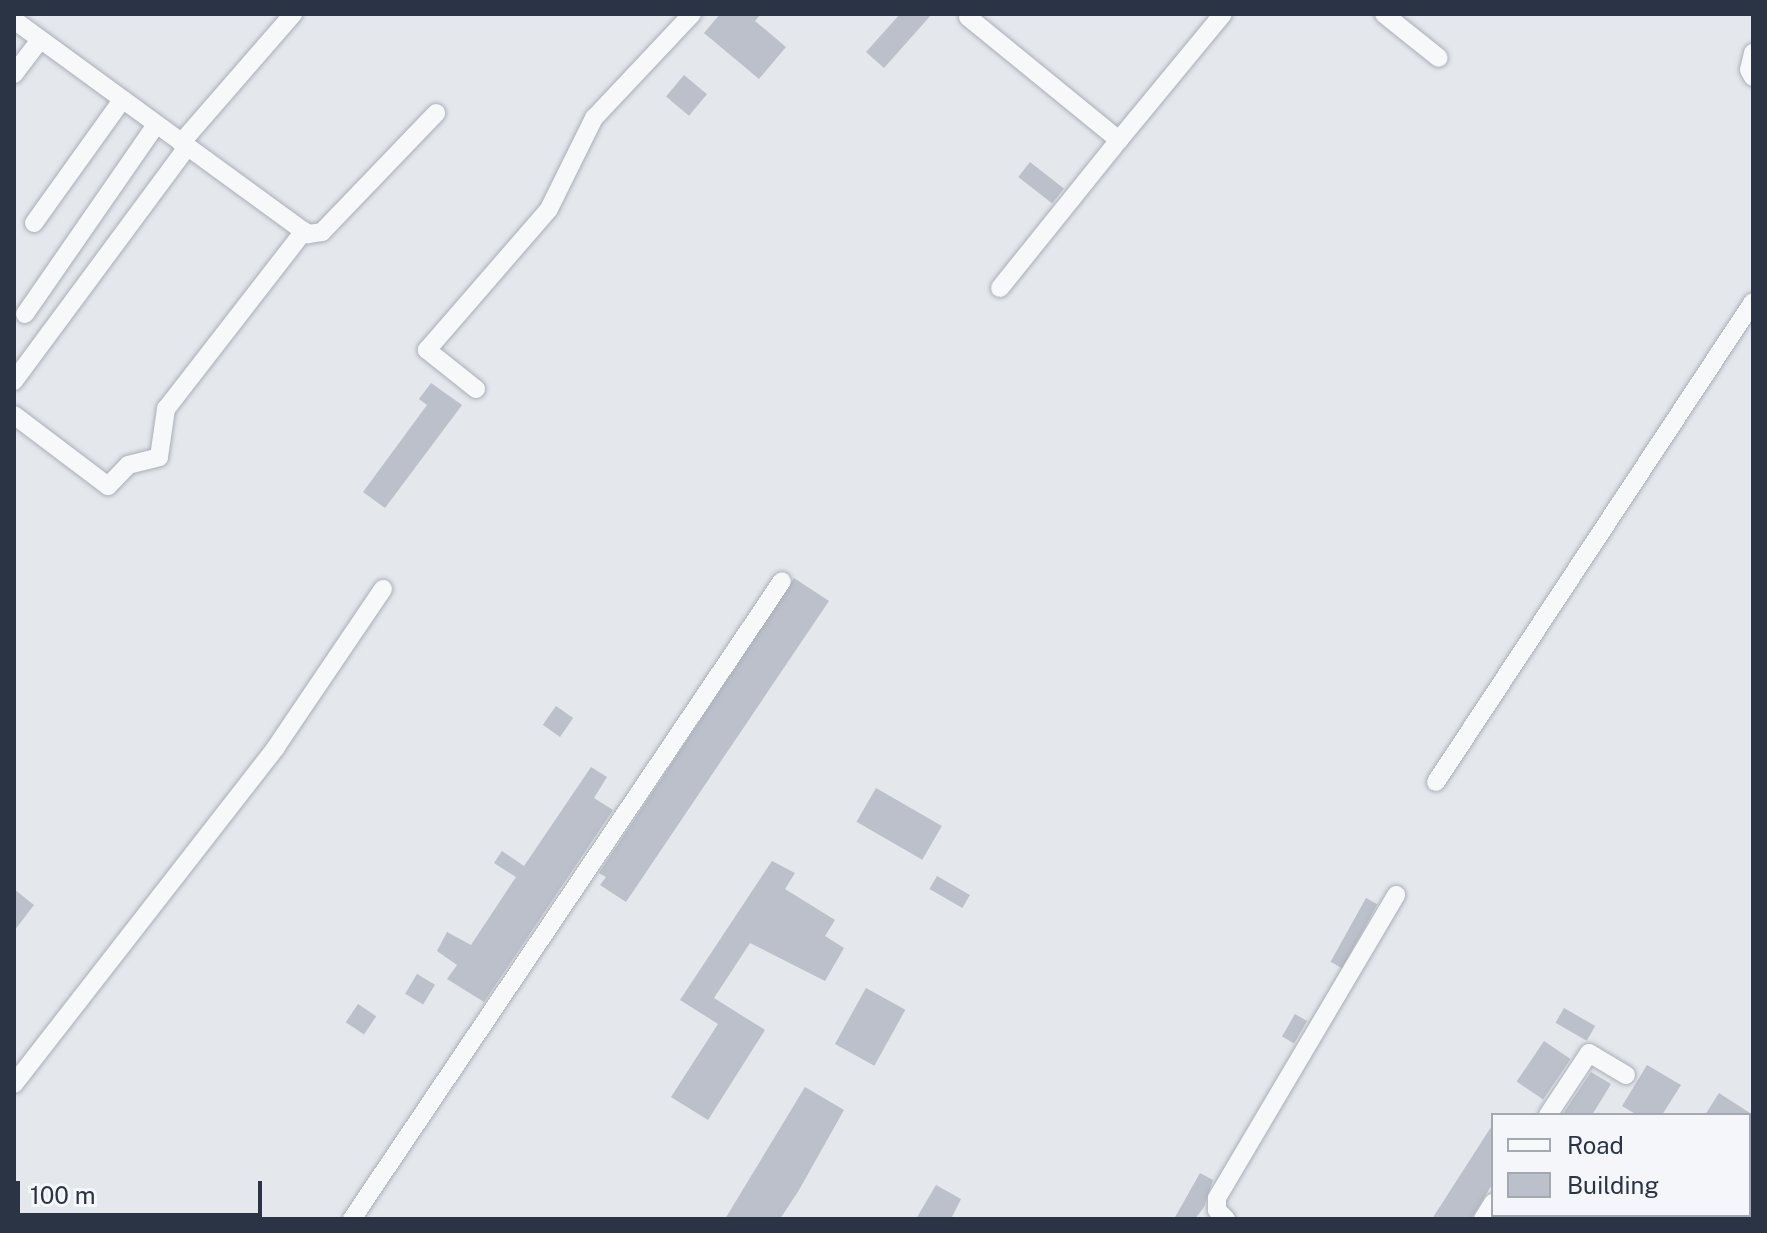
<!DOCTYPE html>
<html>
<head>
<meta charset="utf-8">
<style>
  body { margin:0 }
  #map { position:relative; width:1767px; height:1233px; overflow:hidden; background:#e4e7ec; font-family:"Public Sans",sans-serif }
  div>[style] { position:absolute }
  [style*='--x'] { left:calc(var(--x)*1px); top:calc(var(--y)*1px); width:calc(var(--w)*1px); rotate:calc(var(--a)*1deg) }
  .building>* { inset:0; background:#bbc0ca; transform-origin:0 0 }
  .roads { filter:drop-shadow(0 0 2px #a9aeb7) drop-shadow(0 0 2px #a9aeb7) }
  .minor>* { height:18px; margin:-9px; padding:0 9px; transform-origin:9px; border-radius:9px; background:#f7f8fa }
  span { translate:-50% -50%; white-space:nowrap; text-align:center; line-height:1.15; -webkit-text-stroke:7px #f4f6f9; paint-order:stroke }
  .frame { position:absolute; inset:0; border:16px solid #2b3445; pointer-events:none }
  .legend { position:absolute; left:1491px; top:1113px; width:260px; height:104px; box-sizing:border-box; background:#f4f6f9; border:2px solid #a4a8b1; margin:0; padding:10px 14px; list-style:none; font-size:24px; color:#2b3445 }
  .legend li { display:flex; align-items:center; gap:16px; height:40px }
  .legend b { width:40px; border:2px solid #a4a8b1 }
  .scale { position:absolute; left:16px; top:1181px; width:246px; height:36px; box-sizing:border-box; border:4px solid #2b3445; border-top:0; padding-left:10px; font-size:24px; line-height:28px; white-space:nowrap; color:#2b3445; -webkit-text-stroke:6px #f4f6f9; paint-order:stroke }
</style>
</head>
<body>
<div id="map">
  <div class="building">
    <div style="clip-path:polygon(720px 14px,761px 14px,755px 21px,786px 47px,759px 79px,704px 33px)"></div>
    <div style="clip-path:polygon(900px 14px,932px 14px,884px 68px,866px 52px)"></div>
    <div style="left:684px;top:75px;width:30px;height:28px;rotate:40deg"></div>
    <div style="left:1030px;top:162px;width:43px;height:19px;rotate:38deg"></div>
    <div style="clip-path:polygon(431px 383px,462px 405px,385px 508px,363px 492px,427px 405px,419px 399px)"></div>
    <div style="clip-path:polygon(794px 578px,829px 601px,626px 902px,600px 885px,606px 877px,599px 873px)"></div>
    <div style="left:556px;top:706px;width:21px;height:23px;rotate:35deg"></div>
    <div style="clip-path:polygon(591px 767px,607px 777px,594px 798px,613px 810px,484px 1002px,447px 979px,457px 965px,437px 951px,447px 932px,471px 945px,516px 877px,494px 863px,502px 851px,524px 866px)"></div>
    <div style="left:876px;top:788px;width:76px;height:39px;rotate:30deg"></div>
    <div style="clip-path:polygon(772px 861px,795px 873px,785px 889px,835px 920px,825px 936px,844px 948px,825px 981px,750px 943px,714px 998px,765px 1030px,708px 1120px,671px 1097px,718px 1024px,680px 1000px)"></div>
    <div style="left:937px;top:876px;width:38px;height:15px;rotate:30deg"></div>
    <div style="clip-path:polygon(14px 889px,34px 905px,14px 931px)"></div>
    <div style="left:1366px;top:898px;width:13px;height:73px;rotate:29deg"></div>
    <div style="left:417px;top:974px;width:21px;height:23px;rotate:31deg"></div>
    <div style="left:866px;top:988px;width:45px;height:64px;rotate:29deg"></div>
    <div style="left:358px;top:1004px;width:22px;height:22px;rotate:34deg"></div>
    <div style="left:1564px;top:1008px;width:36px;height:17px;rotate:30deg"></div>
    <div style="left:1295px;top:1014px;width:14px;height:26px;rotate:30deg"></div>
    <div style="left:1544px;top:1041px;width:32px;height:49px;rotate:34deg"></div>
    <div style="clip-path:polygon(1647px 1065px,1681px 1085px,1662px 1115px,1637px 1115px,1622px 1106px)"></div>
    <div style="clip-path:polygon(1591px 1072px,1611px 1084px,1592px 1115px,1563px 1114px)"></div>
    <div style="clip-path:polygon(805px 1087px,844px 1110px,799px 1190px,780px 1219px,725px 1219px)"></div>
    <div style="clip-path:polygon(1719px 1093px,1753px 1115px,1705px 1115px)"></div>
    <div style="clip-path:polygon(1493px 1124px,1493px 1183px,1471px 1219px,1432px 1219px)"></div>
    <div style="clip-path:polygon(1200px 1173px,1213px 1180px,1204px 1207px,1195px 1219px,1174px 1219px)"></div>
    <div style="clip-path:polygon(936px 1185px,961px 1199px,951px 1219px,916px 1219px)"></div>
  </div>
  <div class="roads">
    <div class="minor">
      <div style="--x:1384;--y:14;--w:70;--a:38.7"></div>
      <div style="--x:968;--y:17;--w:195;--a:39.2"></div>
      <div style="--x:1119;--y:140;--w:163;--a:-50.5"></div>
      <div style="--x:14;--y:20;--w:364;--a:36.1"></div>
      <div style="--x:308;--y:234;--w:14;--a:-8"></div>
      <div style="--x:322;--y:232;--w:165;--a:-46.2"></div>
      <div style="--x:1753;--y:53;--w:17;--a:103"></div>
      <div style="--x:1749;--y:70;--w:8;--a:60"></div>
      <div style="--x:14;--y:74;--w:43;--a:-52.6"></div>
      <div style="--x:181;--y:143;--w:171;--a:-49"></div>
      <div style="--x:34;--y:223;--w:151;--a:-54.4"></div>
      <div style="--x:1000;--y:288;--w:190;--a:-51.2"></div>
      <div style="--x:25;--y:314;--w:230;--a:-55.3"></div>
      <div style="--x:14;--y:381;--w:291;--a:-53.5"></div>
      <div style="--x:476;--y:389;--w:63;--a:-141.5"></div>
      <div style="--x:427;--y:350;--w:186;--a:-49.1"></div>
      <div style="--x:549;--y:209;--w:102;--a:-63.7"></div>
      <div style="--x:594;--y:118;--w:143;--a:-46.7"></div>
      <div style="--x:14;--y:415;--w:118;--a:37.1"></div>
      <div style="--x:108;--y:486;--w:29;--a:-46"></div>
      <div style="--x:128;--y:465;--w:32;--a:-14"></div>
      <div style="--x:159;--y:457;--w:49;--a:-81.7"></div>
      <div style="--x:166;--y:409;--w:225;--a:-52.2"></div>
      <div style="--x:1436;--y:782;--w:575;--a:-56.56"></div>
      <div style="--x:14;--y:1084;--w:427;--a:-52.1"></div>
      <div style="--x:276;--y:747;--w:191;--a:-55.9"></div>
      <div style="--x:1548;--y:1115;--w:74;--a:-56.5"></div>
      <div style="--x:1589;--y:1053;--w:43;--a:30.7"></div>
      <div style="--x:1567;--y:1215;--w:8;--a:30"></div>
      <div style="--x:1710;--y:1215;--w:7;--a:34"></div>
      <div style="--x:352;--y:1219;--w:769;--a:-56.02"></div>
      <div style="--x:1226;--y:1219;--w:13;--a:-135"></div>
      <div style="--x:1217;--y:1210;--w:12;--a:-90"></div>
      <div style="--x:1217;--y:1198;--w:352;--a:-59.4"></div>
      <div style="--x:1483;--y:1219;--w:19;--a:-58"></div>
    </div>
  </div>
  <div class="frame"></div>
  <ul class="legend">
  <li><b style="height:10px;background:#f7f8fa"></b>Road</li>
  <li><b style="height:22px;background:#bbc0ca"></b>Building</li>
  </ul>
  <div class="scale">100 m</div>
</div>
</body>
</html>
